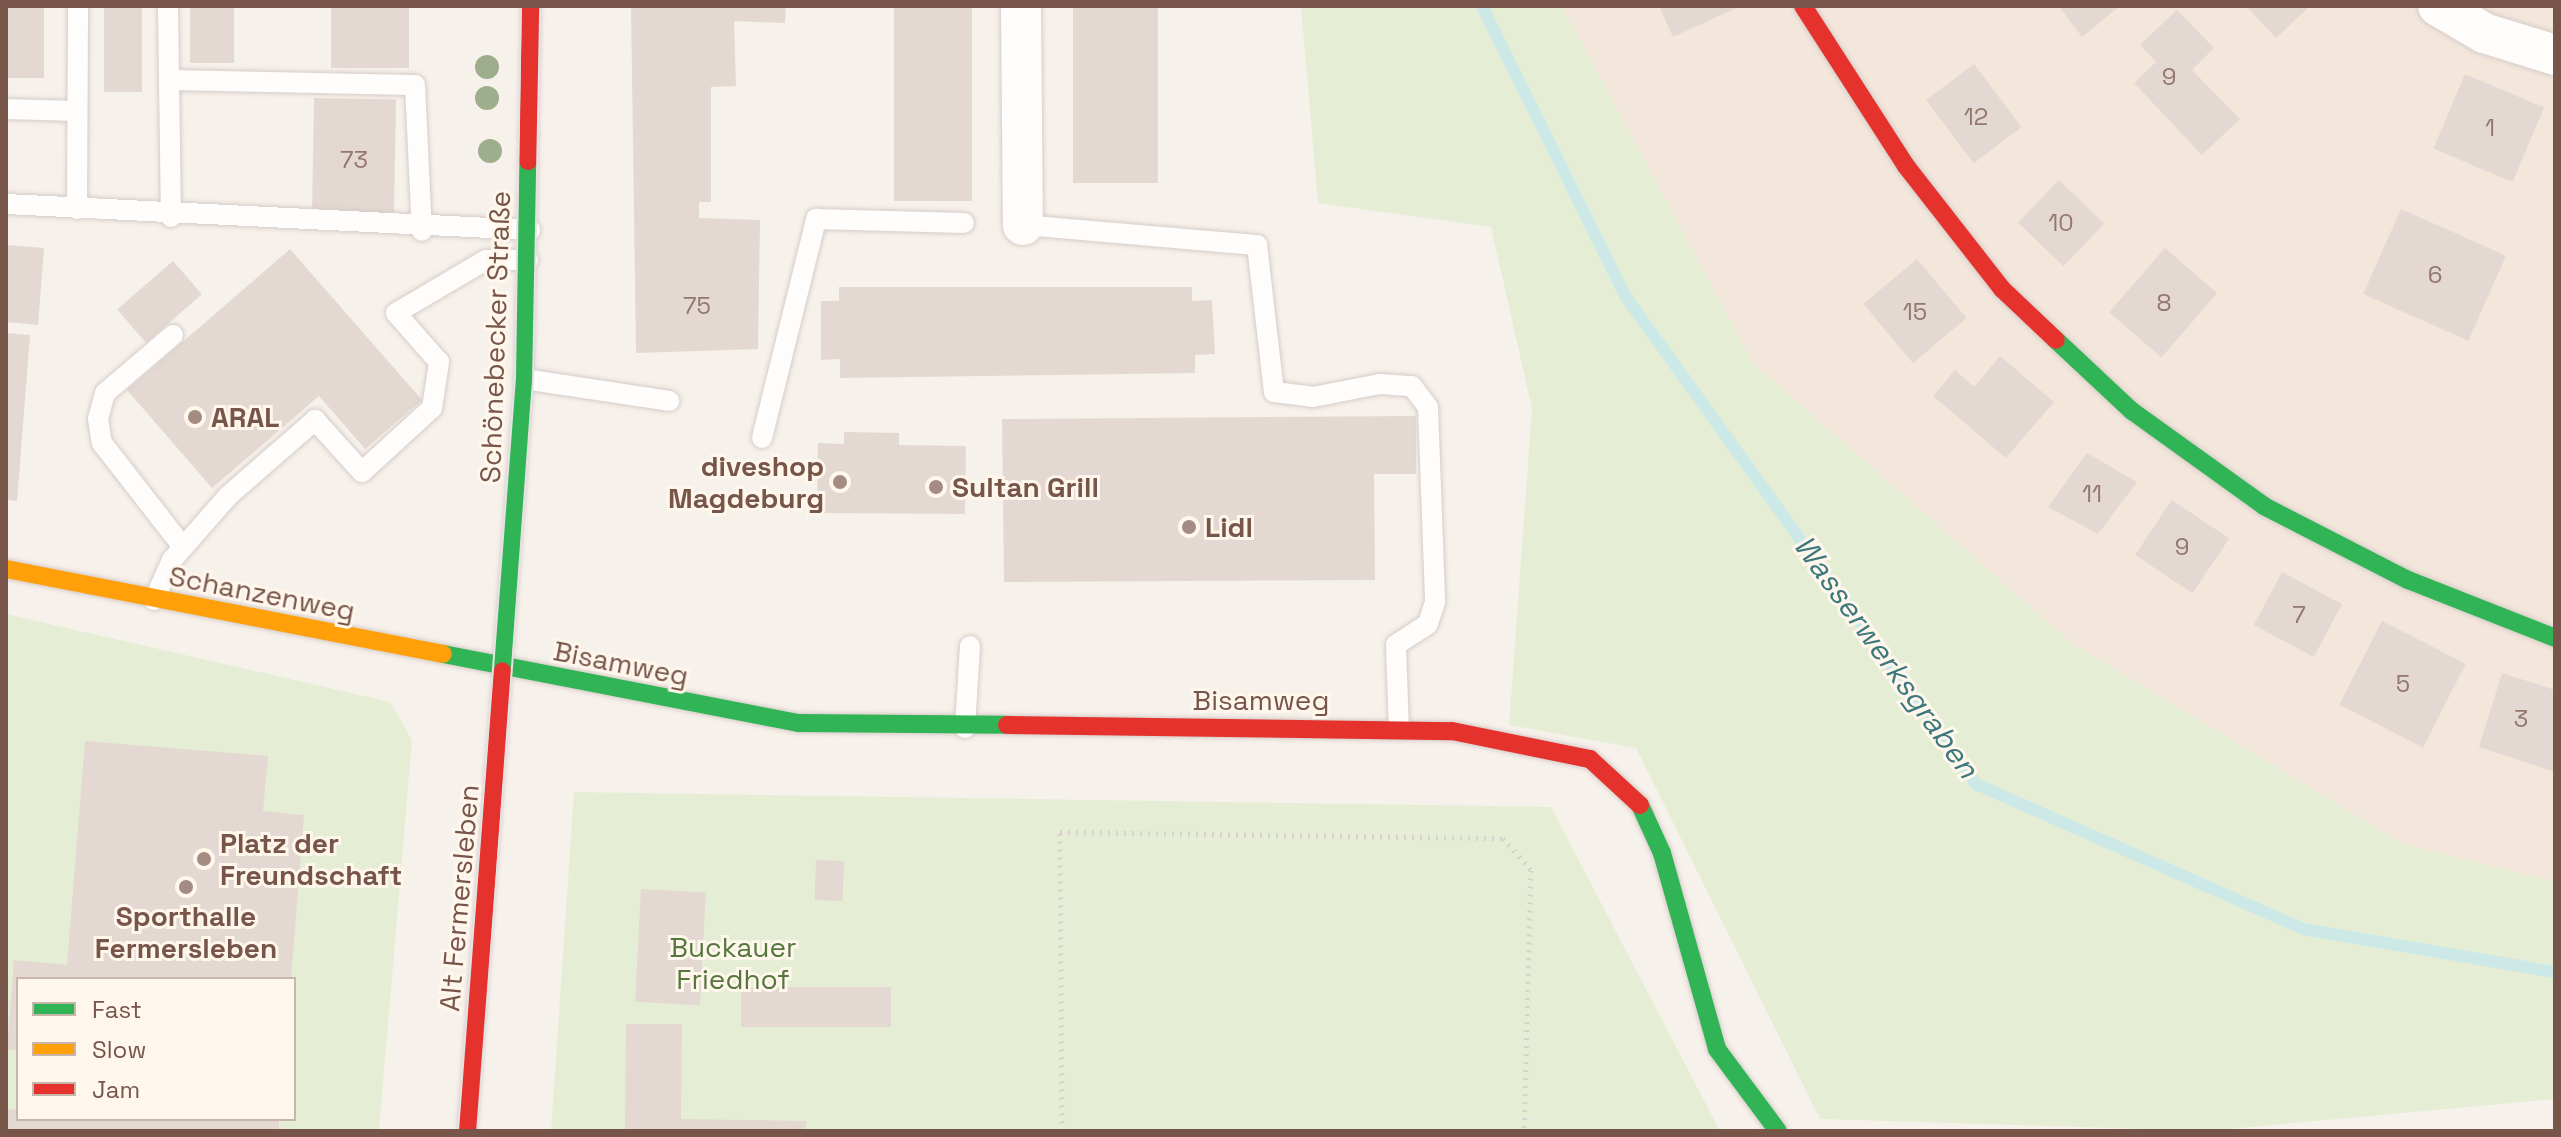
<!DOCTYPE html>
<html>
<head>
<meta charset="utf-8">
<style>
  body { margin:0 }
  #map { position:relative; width:2561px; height:1137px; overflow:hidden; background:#f7f1eb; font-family:"Space Grotesk",sans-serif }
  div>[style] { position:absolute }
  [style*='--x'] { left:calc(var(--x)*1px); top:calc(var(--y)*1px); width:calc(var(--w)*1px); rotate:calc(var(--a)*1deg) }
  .residential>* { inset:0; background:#f3e6db }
  .green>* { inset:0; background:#e5eed5 }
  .stream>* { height:12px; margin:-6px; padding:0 6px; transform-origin:6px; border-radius:6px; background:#cce9e8 }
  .building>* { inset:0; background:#e4d8d2; transform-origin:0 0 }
  .path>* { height:5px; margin-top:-2.5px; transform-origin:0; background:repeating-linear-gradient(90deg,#dad0cd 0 2px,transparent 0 8px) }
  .roads { filter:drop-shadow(0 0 2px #d6ccc8) drop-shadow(0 0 2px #d6ccc8) }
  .lane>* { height:20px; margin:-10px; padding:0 10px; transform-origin:10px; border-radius:10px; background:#fefdfc }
  .street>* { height:40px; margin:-20px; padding:0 20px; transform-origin:20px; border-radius:20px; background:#fefdfc }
  .fast>* { height:18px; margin:-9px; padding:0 9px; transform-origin:9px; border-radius:9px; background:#30b455 }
  .slow>* { height:18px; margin:-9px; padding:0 9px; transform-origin:9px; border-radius:9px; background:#ff9f0a }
  .jam>* { height:18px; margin:-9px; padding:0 9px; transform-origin:9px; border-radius:9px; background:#e5322d }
  .tram>* { height:2px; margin:-1px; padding:0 1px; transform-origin:1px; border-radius:1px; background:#e4e2e5 }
  .trees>* { width:24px; height:24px; margin:-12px; border-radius:50%; background:#9eae8c }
  .dots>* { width:22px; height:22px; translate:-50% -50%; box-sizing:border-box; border:4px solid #fff6ec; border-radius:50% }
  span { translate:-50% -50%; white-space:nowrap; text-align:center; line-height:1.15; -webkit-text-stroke:6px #fff6ec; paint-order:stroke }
  .number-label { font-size:24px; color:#94786e }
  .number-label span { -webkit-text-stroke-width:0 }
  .street-label { font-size:28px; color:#775549 }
  .poi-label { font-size:28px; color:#775549; font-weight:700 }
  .left { translate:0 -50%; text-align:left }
  .right { translate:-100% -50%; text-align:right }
  .park-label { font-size:28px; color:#55773e }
  .water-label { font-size:30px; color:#3c787c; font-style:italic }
  .frame { position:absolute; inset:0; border:8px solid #775549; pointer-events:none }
  .legend { position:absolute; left:16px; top:977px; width:280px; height:144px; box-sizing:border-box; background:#fff6ec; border:2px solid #c9b6ab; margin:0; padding:10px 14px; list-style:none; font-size:24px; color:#775549 }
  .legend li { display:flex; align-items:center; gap:16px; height:40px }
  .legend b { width:40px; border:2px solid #c9b6ab }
</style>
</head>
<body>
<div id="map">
  <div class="residential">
    <div style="clip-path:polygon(1562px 6px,2555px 6px,2555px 882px,2403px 844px,2070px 642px,1753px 363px)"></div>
  </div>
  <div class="green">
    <div style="clip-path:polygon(1301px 6px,1562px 6px,1753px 363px,2070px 642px,2403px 844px,2555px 882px,2555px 1099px,2208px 1131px,1820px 1119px,1636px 748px,1509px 725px,1532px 409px,1491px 227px,1318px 203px)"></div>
    <div style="clip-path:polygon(evenodd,6px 614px,390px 702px,412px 740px,379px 1131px,6px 1131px,6px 614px,18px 979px,294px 979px,294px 1119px,18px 1119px,18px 979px)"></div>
    <div style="clip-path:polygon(574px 792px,1551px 807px,1720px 1131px,551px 1131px)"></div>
  </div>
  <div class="stream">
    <div style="--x:1482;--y:6;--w:325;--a:63.7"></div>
    <div style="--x:1626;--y:297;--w:600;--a:54.3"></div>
    <div style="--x:1976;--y:784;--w:358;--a:23.9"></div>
    <div style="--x:2303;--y:929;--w:256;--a:9.7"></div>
  </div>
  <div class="building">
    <div style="left:6px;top:6px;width:38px;height:72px"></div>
    <div style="left:104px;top:6px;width:38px;height:86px"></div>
    <div style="left:190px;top:6px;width:44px;height:57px"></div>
    <div style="left:331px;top:6px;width:78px;height:62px"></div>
    <div style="clip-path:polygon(631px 6px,786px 6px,785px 23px,734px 21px,736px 86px,711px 87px,711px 202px,699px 202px,699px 218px,760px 220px,758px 349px,636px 353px)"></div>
    <div style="left:894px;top:6px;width:78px;height:195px"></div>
    <div style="left:1073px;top:6px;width:85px;height:177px"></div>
    <div style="clip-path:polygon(1659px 6px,1741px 6px,1673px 37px)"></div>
    <div style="clip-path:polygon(2059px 6px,2120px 6px,2082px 37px)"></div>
    <div style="clip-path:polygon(2246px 6px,2310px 6px,2276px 38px)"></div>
    <div style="clip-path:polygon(2177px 10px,2214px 48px,2192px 70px,2240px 119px,2202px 155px,2134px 83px,2156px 62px,2140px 45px)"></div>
    <div style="left:1974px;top:64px;width:79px;height:60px;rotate:53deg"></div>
    <div style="left:2465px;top:74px;width:86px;height:81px;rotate:23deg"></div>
    <div style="left:314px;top:98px;width:82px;height:122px;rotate:1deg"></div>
    <div style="left:2059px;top:180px;width:63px;height:59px;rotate:44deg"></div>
    <div style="left:2401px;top:209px;width:115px;height:93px;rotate:24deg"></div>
    <div style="clip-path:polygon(6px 245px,44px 248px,38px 325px,6px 322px)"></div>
    <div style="left:2165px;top:248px;width:69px;height:85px;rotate:41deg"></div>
    <div style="clip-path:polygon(290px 249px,422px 400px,365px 449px,319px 396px,212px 488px,127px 390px)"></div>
    <div style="left:1917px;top:259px;width:77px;height:70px;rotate:50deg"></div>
    <div style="left:173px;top:261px;width:44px;height:74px;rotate:49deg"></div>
    <div style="clip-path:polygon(839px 287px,1192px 287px,1192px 301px,1212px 300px,1215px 354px,1195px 355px,1195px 373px,840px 378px,840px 359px,821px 360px,821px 301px,839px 301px)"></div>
    <div style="clip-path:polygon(6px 333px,30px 335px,17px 501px,6px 500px)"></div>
    <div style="clip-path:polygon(2000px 356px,2054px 402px,2006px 458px,1933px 396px,1955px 370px,1974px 387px)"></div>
    <div style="clip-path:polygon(1416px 416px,1416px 474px,1374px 474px,1375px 580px,1004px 582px,1002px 419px)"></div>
    <div style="clip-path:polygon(844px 432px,899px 433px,899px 445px,966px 446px,965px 514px,817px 513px,818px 443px,844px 444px)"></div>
    <div style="clip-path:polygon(2087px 453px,2137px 482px,2098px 534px,2048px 507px)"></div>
    <div style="left:2172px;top:500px;width:69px;height:66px;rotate:34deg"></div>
    <div style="left:2282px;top:572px;width:68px;height:60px;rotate:28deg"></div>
    <div style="left:2382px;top:621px;width:94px;height:94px;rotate:27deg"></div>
    <div style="clip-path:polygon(2502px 673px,2555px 690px,2555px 772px,2479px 747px)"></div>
    <div style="clip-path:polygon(85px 741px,268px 756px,263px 811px,304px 815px,291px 979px,18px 979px,18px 1050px,7px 1049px,14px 960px,67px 965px)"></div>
    <div style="left:816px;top:860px;width:28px;height:40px;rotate:2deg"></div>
    <div style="left:641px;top:889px;width:65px;height:113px;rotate:3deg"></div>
    <div style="left:741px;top:987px;width:150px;height:40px"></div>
    <div style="clip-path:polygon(626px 1024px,682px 1024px,681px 1119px,806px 1121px,806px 1131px,625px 1131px)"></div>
    <div style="clip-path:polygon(6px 1109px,18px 1110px,18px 1119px,279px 1119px,279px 1131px,6px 1131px)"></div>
  </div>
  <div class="path">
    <div style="--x:1062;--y:1131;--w:299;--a:-90.4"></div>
    <div style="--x:1060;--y:832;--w:443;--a:0.8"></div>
    <div style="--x:1503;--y:838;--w:43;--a:48.8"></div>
    <div style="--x:1531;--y:870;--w:261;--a:91.5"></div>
  </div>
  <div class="roads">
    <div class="lane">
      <div style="--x:168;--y:6;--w:211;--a:89.2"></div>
      <div style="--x:169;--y:80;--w:246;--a:1.2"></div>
      <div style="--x:415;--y:85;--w:146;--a:87.3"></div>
      <div style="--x:6;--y:109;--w:71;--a:1.6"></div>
      <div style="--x:6;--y:204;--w:525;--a:2.84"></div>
      <div style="--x:77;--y:209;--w:203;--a:-89.7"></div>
      <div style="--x:1023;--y:225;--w:235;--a:4.9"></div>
      <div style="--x:1257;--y:245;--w:148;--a:83.4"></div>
      <div style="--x:1274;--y:392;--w:39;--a:7"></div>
      <div style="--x:1313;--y:397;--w:68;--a:-11"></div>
      <div style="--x:1380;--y:384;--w:32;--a:4"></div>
      <div style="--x:1412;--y:386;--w:26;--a:53"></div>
      <div style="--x:1428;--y:407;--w:195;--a:87.9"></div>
      <div style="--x:1435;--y:602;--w:23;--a:108"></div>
      <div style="--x:1428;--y:624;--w:38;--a:147"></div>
      <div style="--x:1396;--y:645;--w:84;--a:88"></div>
      <div style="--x:173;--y:335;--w:89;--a:139.5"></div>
      <div style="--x:105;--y:393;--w:27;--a:105"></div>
      <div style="--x:98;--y:419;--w:24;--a:81"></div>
      <div style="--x:102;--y:443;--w:132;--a:52.1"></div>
      <div style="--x:524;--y:379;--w:147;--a:8.6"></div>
      <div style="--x:762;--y:438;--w:226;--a:-76.1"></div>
      <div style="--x:816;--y:219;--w:148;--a:1.5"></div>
      <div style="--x:154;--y:600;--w:44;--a:-65.8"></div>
      <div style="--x:172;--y:560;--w:85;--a:-48.8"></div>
      <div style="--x:228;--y:496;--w:116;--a:-41.1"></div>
      <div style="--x:315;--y:420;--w:70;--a:47.9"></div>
      <div style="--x:362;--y:472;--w:95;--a:-42.4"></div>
      <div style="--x:432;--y:408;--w:47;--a:-81.3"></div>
      <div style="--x:439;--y:362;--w:65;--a:-131.3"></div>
      <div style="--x:396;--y:313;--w:104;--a:-30.5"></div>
      <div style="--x:486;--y:260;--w:42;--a:0"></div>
      <div style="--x:965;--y:728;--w:82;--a:-86.5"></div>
    </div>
    <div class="street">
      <div style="--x:1021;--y:6;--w:219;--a:89.5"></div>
      <div style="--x:2438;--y:6;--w:53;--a:30.4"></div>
      <div style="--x:2484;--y:33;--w:74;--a:17.2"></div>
    </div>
    <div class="fast">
      <div style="--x:2056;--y:340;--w:104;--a:43.1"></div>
      <div style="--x:2132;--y:411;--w:163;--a:35.7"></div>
      <div style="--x:2264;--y:506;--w:162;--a:27.2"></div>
      <div style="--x:2408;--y:580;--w:158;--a:21.5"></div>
      <div style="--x:443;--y:654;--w:362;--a:11"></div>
      <div style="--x:798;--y:723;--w:209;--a:0.5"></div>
      <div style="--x:502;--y:671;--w:293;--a:-85.7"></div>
      <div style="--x:524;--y:379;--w:218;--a:-88.9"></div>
      <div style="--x:1640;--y:805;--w:53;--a:65.4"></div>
      <div style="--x:1662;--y:853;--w:204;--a:74.3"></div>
      <div style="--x:1717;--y:1049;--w:102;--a:53.4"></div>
    </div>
    <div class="slow">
      <div style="--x:6;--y:569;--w:445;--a:11"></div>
    </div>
    <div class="jam">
      <div style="--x:1803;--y:6;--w:190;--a:57.2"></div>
      <div style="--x:1906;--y:166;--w:156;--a:52"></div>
      <div style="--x:2002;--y:289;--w:74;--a:43.4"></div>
      <div style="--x:528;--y:161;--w:155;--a:-88.9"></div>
      <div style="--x:1007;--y:725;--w:445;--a:0.8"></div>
      <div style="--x:1452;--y:731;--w:141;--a:11.5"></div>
      <div style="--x:1590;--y:759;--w:68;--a:42.6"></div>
      <div style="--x:467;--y:1131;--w:461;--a:-85.6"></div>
    </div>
  </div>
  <div class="tram">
    <div style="--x:458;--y:1131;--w:755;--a:-85.67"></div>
    <div style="--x:515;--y:378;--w:372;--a:-89.1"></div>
    <div style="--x:478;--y:1131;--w:752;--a:-85.81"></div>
    <div style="--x:533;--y:381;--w:375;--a:-88.9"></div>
  </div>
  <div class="trees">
    <div style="left:487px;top:67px"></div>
    <div style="left:487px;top:98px"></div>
    <div style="left:490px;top:151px"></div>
  </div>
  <div class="dots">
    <div style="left:195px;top:417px;background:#a48c82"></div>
    <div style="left:840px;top:482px;background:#a48c82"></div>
    <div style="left:936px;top:487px;background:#a48c82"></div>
    <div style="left:1189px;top:527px;background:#a48c82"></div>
    <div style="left:204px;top:859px;background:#a48c82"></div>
    <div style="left:186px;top:887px;background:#a48c82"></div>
  </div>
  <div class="number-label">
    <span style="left:2169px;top:77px">9</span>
    <span style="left:1976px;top:117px">12</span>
    <span style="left:2490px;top:128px">1</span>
    <span style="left:354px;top:160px">73</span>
    <span style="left:2061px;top:223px">10</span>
    <span style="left:2435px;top:275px">6</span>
    <span style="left:2164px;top:303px">8</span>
    <span style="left:697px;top:306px">75</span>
    <span style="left:1915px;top:312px">15</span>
    <span style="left:2092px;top:494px">11</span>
    <span style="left:2182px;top:547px">9</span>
    <span style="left:2299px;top:615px">7</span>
    <span style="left:2403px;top:684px">5</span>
    <span style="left:2521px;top:719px">3</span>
  </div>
  <div class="street-label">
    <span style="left:495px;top:337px;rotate:-88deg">Schönebecker Straße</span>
    <span style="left:262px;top:593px;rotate:11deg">Schanzenweg</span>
    <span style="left:621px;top:663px;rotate:11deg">Bisamweg</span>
    <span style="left:1261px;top:700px">Bisamweg</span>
    <span style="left:459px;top:898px;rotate:-85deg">Alt Fermersleben</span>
  </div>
  <div class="poi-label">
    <span class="left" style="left:211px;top:417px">ARAL</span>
    <span class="right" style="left:824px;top:482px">diveshop<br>Magdeburg</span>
    <span class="left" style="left:952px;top:487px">Sultan Grill</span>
    <span class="left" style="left:1205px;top:527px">Lidl</span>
    <span class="left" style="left:220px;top:859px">Platz der<br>Freundschaft</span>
    <span style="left:186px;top:932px">Sporthalle<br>Fermersleben</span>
  </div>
  <div class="park-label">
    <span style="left:733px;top:963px">Buckauer<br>Friedhof</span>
  </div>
  <div class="water-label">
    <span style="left:1886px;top:657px;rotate:54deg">Wasserwerksgraben</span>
  </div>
  <div class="frame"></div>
  <ul class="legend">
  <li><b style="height:10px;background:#30b455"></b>Fast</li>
  <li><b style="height:10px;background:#ff9f0a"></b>Slow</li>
  <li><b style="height:10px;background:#e5322d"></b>Jam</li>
  </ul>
</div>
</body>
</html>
